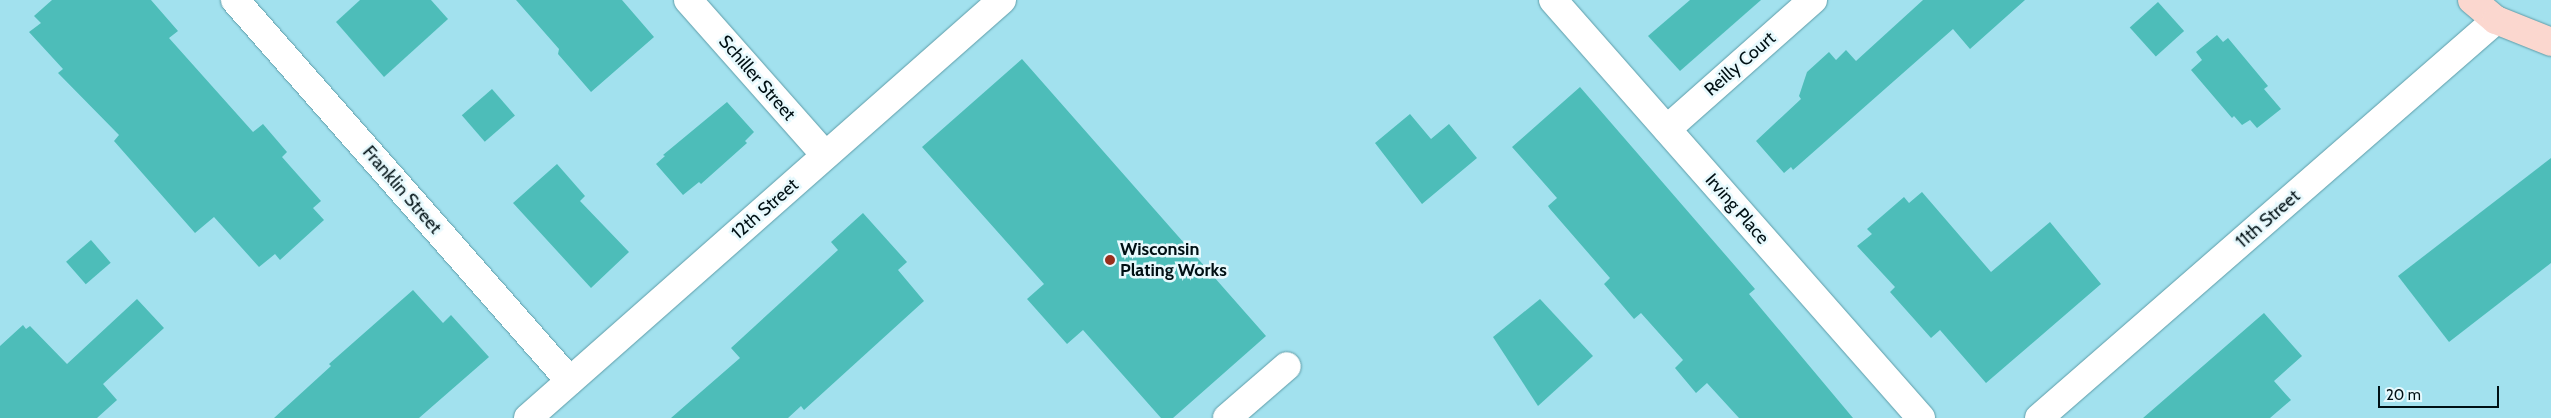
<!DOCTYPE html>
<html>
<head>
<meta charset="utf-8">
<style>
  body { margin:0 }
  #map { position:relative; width:2551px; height:418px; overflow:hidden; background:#a2e1ee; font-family:Cabin,sans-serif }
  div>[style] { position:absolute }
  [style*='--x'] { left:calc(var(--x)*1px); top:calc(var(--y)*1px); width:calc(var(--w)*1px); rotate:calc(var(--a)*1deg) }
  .building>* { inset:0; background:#4dbdb9; transform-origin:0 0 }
  .roads { filter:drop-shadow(0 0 1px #5e9ca8) drop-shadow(0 0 1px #5e9ca8) }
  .street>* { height:28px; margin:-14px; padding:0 14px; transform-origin:14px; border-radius:14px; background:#fff }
  .primary>* { height:28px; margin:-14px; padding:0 14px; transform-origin:14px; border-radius:14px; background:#fbd7cf }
  .dots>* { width:14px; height:14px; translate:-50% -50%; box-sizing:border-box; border:2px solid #e7f9fd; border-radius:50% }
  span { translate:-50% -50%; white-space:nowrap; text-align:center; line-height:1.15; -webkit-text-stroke:5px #e7f9fd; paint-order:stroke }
  .street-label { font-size:18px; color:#001014 }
  .poi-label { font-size:18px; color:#001014; font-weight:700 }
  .left { translate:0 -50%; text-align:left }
  .scale { position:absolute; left:2378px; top:386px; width:121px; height:22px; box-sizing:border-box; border:2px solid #001014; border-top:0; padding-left:6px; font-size:15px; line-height:18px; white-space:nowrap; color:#001014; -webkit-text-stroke:4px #e7f9fd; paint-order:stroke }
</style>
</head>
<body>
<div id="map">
  <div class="building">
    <div style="clip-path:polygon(52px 0,151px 0,178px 31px,169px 38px,253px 132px,263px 124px,287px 152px,282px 157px,321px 201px,313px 208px,324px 220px,280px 260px,275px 254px,259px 267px,214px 217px,195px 233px,114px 141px,119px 135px,58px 73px,63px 69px,29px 32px,41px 23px,34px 16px)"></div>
    <div style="clip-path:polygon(360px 0,431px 0,448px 19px,384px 77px,336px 22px)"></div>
    <div style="clip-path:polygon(516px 0,622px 0,654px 37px,591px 92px,558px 54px,559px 49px)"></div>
    <div style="clip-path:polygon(1690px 0,1761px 0,1680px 71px,1648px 36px)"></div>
    <div style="clip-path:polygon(1923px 0,2025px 0,1970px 49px,1953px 29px,1793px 170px,1791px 167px,1784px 173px,1756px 141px,1801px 99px,1799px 96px,1807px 72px,1829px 52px,1836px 60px,1846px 50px,1856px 61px)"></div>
    <div style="left:2158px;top:2px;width:39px;height:38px;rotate:48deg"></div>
    <div style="clip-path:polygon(2217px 35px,2223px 42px,2228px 38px,2268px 86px,2264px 89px,2281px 109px,2257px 128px,2250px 120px,2242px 125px,2234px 116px,2232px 118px,2191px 70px,2202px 60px,2196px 52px)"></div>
    <div style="clip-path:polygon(1022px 59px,1266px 336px,1173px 418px,1161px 418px,1083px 330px,1067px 344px,1027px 299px,1044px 284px,922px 147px)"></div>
    <div style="clip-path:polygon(1580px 87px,1755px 289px,1749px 294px,1853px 418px,1739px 418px,1707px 383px,1696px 393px,1675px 368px,1683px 360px,1641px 313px,1634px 319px,1604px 284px,1610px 278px,1550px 209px,1548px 206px,1557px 198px,1512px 147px)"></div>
    <div style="left:492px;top:89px;width:35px;height:40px;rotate:49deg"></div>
    <div style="clip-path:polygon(727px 102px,754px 132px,745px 141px,747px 143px,701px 184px,699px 182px,683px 195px,656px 164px,665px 156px,663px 155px)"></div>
    <div style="clip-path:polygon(1410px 114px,1431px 139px,1449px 124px,1477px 158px,1422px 204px,1375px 143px)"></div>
    <div style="clip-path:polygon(2551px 158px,2551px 263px,2449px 342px,2398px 276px)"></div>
    <div style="clip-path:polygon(557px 164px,585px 196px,580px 201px,629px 252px,591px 288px,513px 203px)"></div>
    <div style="clip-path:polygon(1922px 192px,1991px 272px,2050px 222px,2101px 284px,1986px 383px,1940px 330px,1931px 338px,1890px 292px,1895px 287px,1857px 246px,1872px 234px,1867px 229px,1904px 197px,1909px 203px)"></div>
    <div style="clip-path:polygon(863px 213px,907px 262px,898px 270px,924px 301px,804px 410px,801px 406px,788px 418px,671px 418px,740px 358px,731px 348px,838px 250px,831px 242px)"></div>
    <div style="left:91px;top:240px;width:30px;height:33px;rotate:49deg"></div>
    <div style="clip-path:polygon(413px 290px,443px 323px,451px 315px,489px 357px,419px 418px,274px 418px,331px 366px,329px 364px)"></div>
    <div style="clip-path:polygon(137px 299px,164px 328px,103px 384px,117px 400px,97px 418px,0 418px,0 346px,23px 325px,26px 329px,30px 326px,67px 364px)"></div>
    <div style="clip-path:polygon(1540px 299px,1593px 356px,1538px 406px,1493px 337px)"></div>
    <div style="clip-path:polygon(2264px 313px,2302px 356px,2274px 381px,2291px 400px,2270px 418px,2143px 418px)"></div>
  </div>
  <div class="roads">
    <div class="street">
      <div style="--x:235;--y:0;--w:507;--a:48.68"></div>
      <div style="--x:688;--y:0;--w:207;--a:48.5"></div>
      <div style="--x:1553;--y:0;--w:557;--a:48.64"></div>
      <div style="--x:1667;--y:129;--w:195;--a:-41.5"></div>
      <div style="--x:528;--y:418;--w:632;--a:-41.41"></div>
      <div style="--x:1227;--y:418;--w:79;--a:-40.9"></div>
      <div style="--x:2039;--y:418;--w:606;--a:-41.05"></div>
    </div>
    <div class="primary">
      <div style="--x:2472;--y:0;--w:31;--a:40"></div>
      <div style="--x:2496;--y:20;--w:59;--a:21.8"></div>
    </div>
  </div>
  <div class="dots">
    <div style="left:1110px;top:260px;background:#992f1d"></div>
  </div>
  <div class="street-label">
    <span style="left:1740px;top:64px;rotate:-41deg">Reilly Court</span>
    <span style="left:757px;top:78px;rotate:49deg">Schiller Street</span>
    <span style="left:402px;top:190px;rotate:49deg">Franklin Street</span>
    <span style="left:765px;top:209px;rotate:-41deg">12th Street</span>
    <span style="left:1737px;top:209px;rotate:49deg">Irving Place</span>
    <span style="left:2268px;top:219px;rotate:-41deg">11th Street</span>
  </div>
  <div class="poi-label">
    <span class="left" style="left:1120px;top:260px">Wisconsin<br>Plating Works</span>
  </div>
  <div class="scale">20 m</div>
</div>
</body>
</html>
